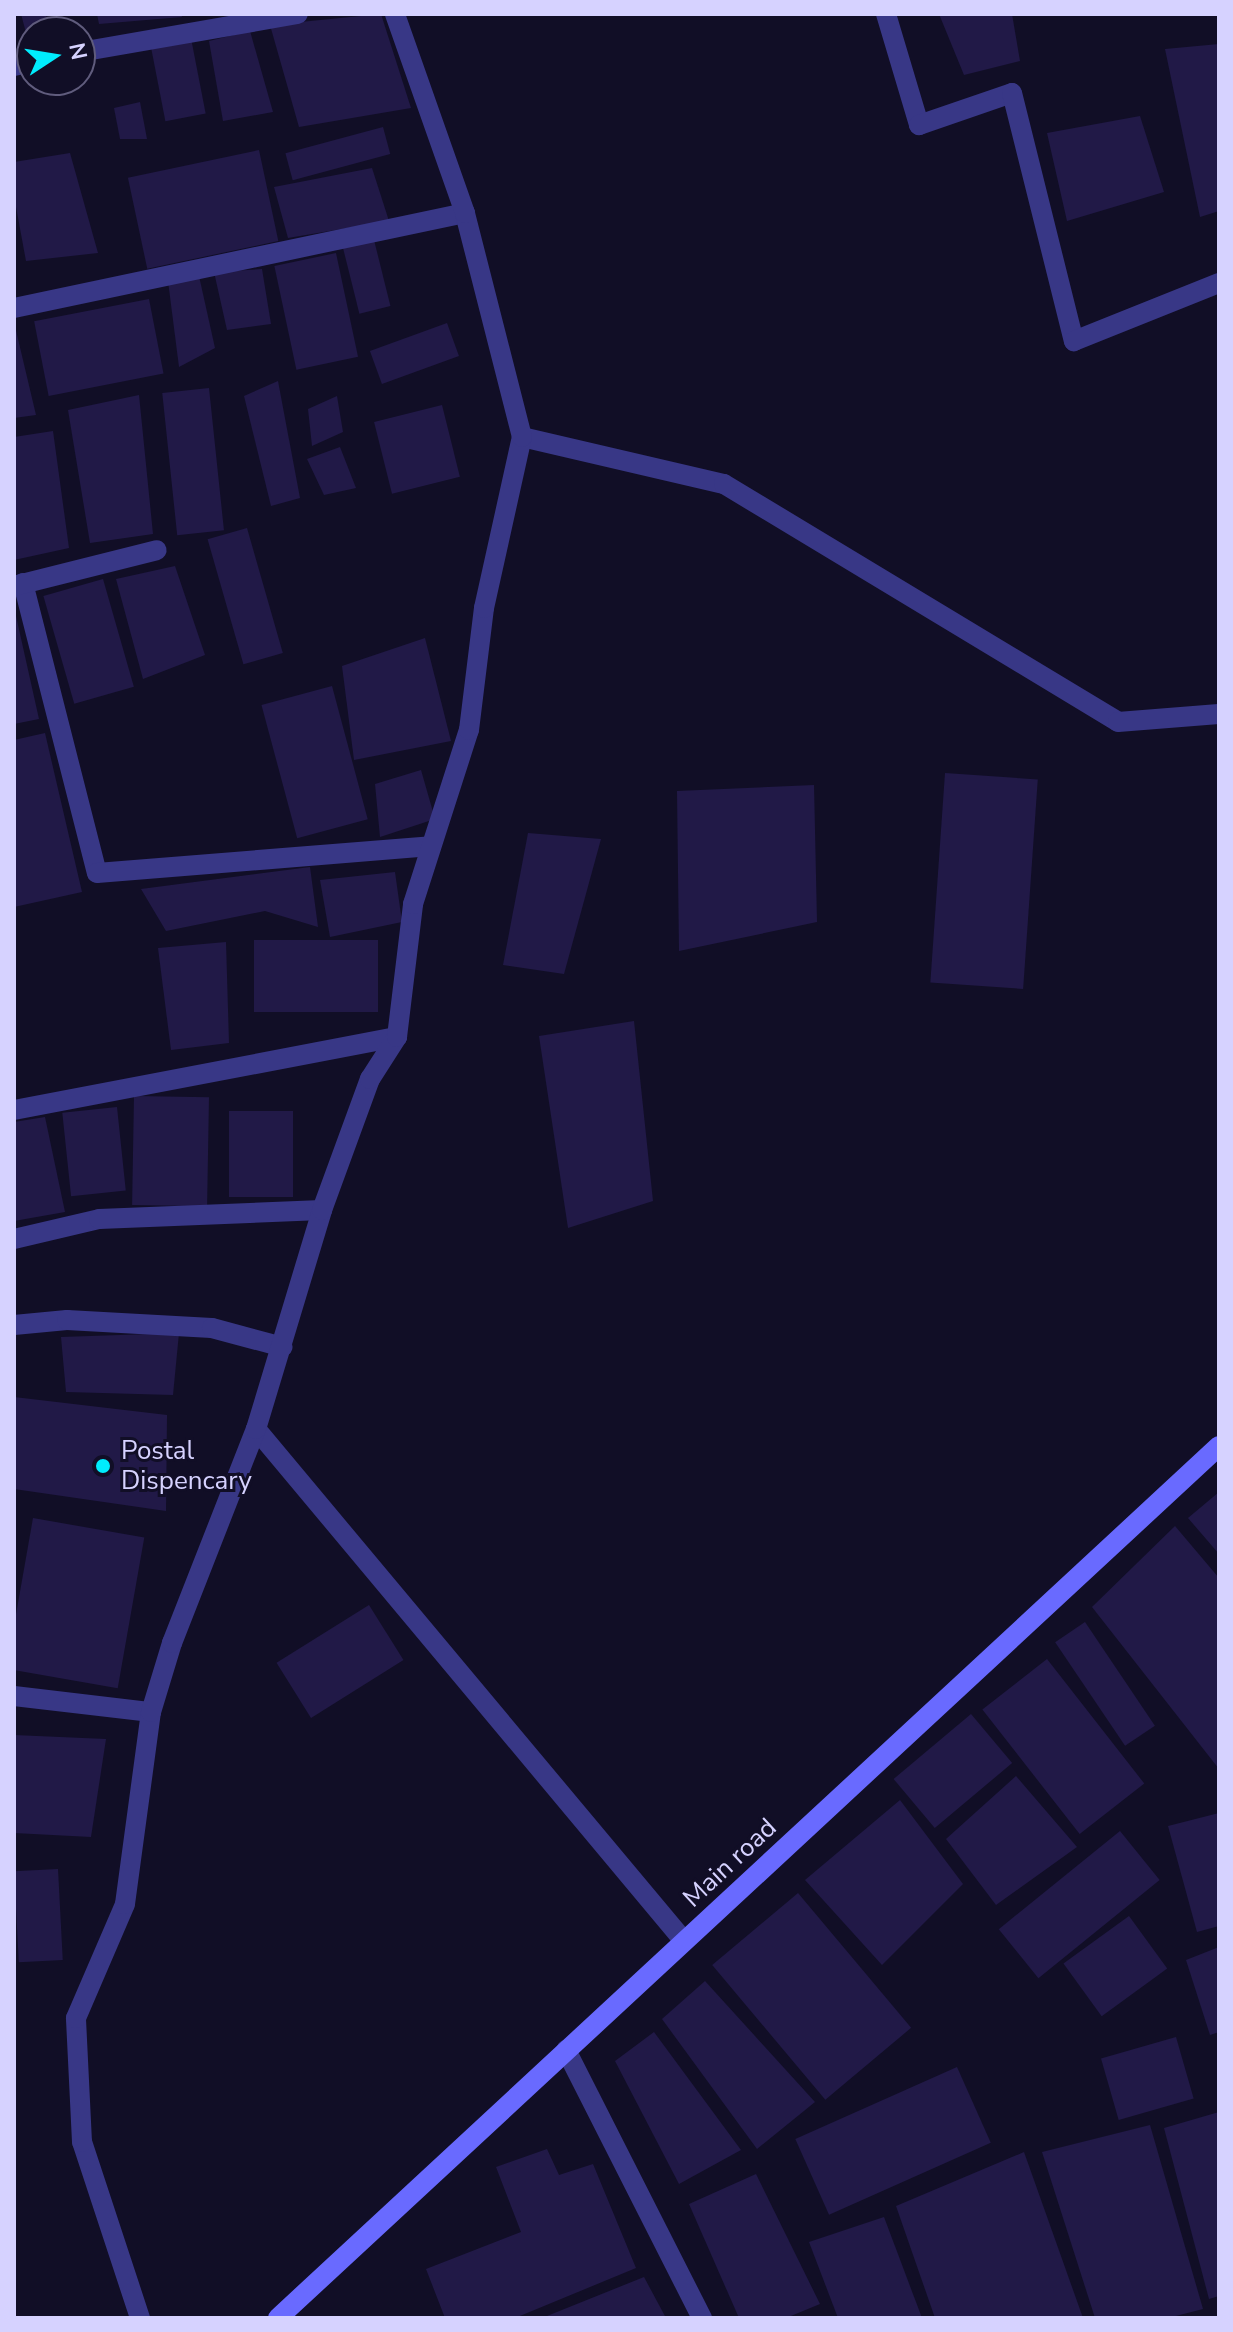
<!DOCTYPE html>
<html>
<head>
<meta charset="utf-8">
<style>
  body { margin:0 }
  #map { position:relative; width:1233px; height:2332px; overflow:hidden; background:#110e26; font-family:"Nunito Sans",sans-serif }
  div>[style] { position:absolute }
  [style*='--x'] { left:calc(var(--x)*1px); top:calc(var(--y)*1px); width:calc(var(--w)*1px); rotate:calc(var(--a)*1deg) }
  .building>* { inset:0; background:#211947; transform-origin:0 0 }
  .street>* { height:20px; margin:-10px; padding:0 10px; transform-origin:10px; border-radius:10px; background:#383786 }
  .secondary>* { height:20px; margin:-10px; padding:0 10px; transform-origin:10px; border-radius:10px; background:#696aff }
  .dots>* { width:22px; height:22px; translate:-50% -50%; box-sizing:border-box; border:4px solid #110e26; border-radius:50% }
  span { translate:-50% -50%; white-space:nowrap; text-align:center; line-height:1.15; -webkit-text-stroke:6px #110e26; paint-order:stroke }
  .poi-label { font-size:26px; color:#d6d2ff }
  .left { translate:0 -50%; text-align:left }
  .street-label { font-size:26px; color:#d6d2ff }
  .frame { position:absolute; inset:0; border:16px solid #d6d2ff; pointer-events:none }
  .north { position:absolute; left:16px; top:16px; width:80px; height:80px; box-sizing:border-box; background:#110e26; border:2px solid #605c7d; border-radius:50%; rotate:78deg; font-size:22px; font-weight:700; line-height:32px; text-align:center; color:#d6d2ff }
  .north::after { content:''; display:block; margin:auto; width:28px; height:36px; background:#00ecfd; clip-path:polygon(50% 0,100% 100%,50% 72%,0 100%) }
</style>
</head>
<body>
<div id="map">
  <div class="building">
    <div style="clip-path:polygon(21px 14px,46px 14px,49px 32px,32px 32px,29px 44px)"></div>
    <div style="clip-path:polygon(97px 14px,181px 14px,182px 17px,99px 24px)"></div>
    <div style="clip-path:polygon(381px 14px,411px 108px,299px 127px,270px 25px)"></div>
    <div style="clip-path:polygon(939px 14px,1012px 14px,1020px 61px,964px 75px)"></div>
    <div style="clip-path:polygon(250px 31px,273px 112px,223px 121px,209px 41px)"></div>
    <div style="left:190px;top:33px;width:82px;height:41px;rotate:79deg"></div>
    <div style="clip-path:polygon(1219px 44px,1219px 211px,1200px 217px,1165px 49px)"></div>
    <div style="clip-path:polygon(140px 102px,147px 139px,120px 139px,114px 108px)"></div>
    <div style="clip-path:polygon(1140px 116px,1164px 192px,1067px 221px,1047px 133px)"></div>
    <div style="left:383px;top:127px;width:28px;height:101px;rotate:75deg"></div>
    <div style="left:259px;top:150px;width:93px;height:134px;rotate:78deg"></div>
    <div style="clip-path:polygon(70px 153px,98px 253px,26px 261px,14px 196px,14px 162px)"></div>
    <div style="clip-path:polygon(372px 168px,389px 221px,288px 238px,274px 187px)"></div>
    <div style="left:374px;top:240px;width:68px;height:32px;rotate:76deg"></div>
    <div style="left:336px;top:253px;width:106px;height:63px;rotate:78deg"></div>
    <div style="clip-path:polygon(262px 269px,271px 324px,227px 330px,214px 272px)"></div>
    <div style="clip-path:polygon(199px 276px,215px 348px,179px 367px,168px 281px)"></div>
    <div style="left:149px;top:299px;width:76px;height:117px;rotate:79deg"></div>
    <div style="clip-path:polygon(14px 322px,36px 415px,14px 418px)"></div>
    <div style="left:447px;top:323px;width:35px;height:82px;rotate:70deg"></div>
    <div style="clip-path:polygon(278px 381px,300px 498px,271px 506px,244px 396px)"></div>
    <div style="left:209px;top:388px;width:143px;height:47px;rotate:84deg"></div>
    <div style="clip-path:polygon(139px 395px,153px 534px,90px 543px,68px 410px)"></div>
    <div style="clip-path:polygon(337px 396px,343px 432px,312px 446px,308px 409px)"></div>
    <div style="left:442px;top:405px;width:74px;height:70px;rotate:76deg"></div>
    <div style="clip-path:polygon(53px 431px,69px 548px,14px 560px,14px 437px)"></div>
    <div style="clip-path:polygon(340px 447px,356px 488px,324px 495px,307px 459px)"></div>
    <div style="left:247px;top:528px;width:130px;height:41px;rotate:74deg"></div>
    <div style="clip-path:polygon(175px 566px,205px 655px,143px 679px,116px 579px)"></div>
    <div style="left:103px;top:579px;width:112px;height:62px;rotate:74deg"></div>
    <div style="clip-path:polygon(14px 607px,39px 719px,14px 724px)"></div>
    <div style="clip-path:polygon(425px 638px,451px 741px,354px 760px,342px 666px)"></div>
    <div style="left:332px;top:686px;width:138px;height:73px;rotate:75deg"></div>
    <div style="clip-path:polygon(45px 733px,82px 892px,14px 907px,14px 740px)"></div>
    <div style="clip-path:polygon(421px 770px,435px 819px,380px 837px,375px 784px)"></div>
    <div style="left:945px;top:773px;width:93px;height:210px;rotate:4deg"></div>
    <div style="clip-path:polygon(814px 785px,817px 922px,679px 951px,677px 791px)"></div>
    <div style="clip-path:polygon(528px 833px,601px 839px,564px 974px,503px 965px)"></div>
    <div style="clip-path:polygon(310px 867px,318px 927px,265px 911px,166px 931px,141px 889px)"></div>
    <div style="clip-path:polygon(395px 872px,402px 922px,330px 937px,320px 880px)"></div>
    <div style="left:378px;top:940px;width:72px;height:124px;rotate:90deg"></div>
    <div style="clip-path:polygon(226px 942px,229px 1043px,171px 1050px,158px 948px)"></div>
    <div style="clip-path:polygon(634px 1021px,653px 1201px,568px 1228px,539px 1036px)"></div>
    <div style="left:134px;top:1096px;width:75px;height:109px;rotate:1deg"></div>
    <div style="left:117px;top:1107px;width:84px;height:55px;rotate:84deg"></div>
    <div style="left:229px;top:1111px;width:64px;height:86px"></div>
    <div style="clip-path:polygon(45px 1117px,65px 1212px,14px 1221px,14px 1122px)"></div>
    <div style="clip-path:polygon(179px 1333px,173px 1395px,66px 1392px,61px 1337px)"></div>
    <div style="clip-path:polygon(14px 1397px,167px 1415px,166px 1511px,14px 1489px)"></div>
    <div style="clip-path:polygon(1219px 1492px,1219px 1554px,1188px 1518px)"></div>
    <div style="left:33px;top:1518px;width:113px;height:153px;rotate:10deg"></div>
    <div style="clip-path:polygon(1175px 1526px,1219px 1578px,1219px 1769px,1092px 1607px)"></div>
    <div style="left:369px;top:1605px;width:65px;height:109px;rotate:58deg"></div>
    <div style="left:1085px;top:1622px;width:125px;height:36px;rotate:56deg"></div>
    <div style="left:1047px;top:1659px;width:158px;height:82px;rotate:52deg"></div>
    <div style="left:971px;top:1714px;width:64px;height:101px;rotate:50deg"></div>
    <div style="clip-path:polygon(14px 1735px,106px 1739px,91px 1837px,14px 1833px)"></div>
    <div style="clip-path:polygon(1016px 1776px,1077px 1847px,996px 1905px,946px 1839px)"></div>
    <div style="clip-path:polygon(900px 1800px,963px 1884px,882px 1965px,805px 1880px)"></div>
    <div style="clip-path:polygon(1219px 1813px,1219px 1926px,1197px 1932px,1168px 1826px)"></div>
    <div style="left:1120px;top:1831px;width:63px;height:156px;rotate:51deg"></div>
    <div style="left:58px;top:1869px;width:91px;height:44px;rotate:87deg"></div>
    <div style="left:798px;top:1893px;width:176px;height:112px;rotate:50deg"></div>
    <div style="left:1129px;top:1916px;width:65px;height:81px;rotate:54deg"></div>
    <div style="clip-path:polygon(1219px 1947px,1219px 2032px,1210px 2035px,1186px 1960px)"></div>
    <div style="clip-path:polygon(705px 1981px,815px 2102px,757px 2149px,662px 2019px)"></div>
    <div style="clip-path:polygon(654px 2032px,741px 2150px,679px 2184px,615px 2061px)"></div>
    <div style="left:1176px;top:2037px;width:64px;height:78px;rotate:74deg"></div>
    <div style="left:957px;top:2067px;width:83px;height:177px;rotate:66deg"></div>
    <div style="clip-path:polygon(1219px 2112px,1219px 2296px,1209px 2299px,1164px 2128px)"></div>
    <div style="clip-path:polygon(1150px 2125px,1203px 2309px,1168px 2318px,1095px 2318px,1042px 2152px)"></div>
    <div style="clip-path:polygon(547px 2149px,559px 2175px,593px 2164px,636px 2268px,515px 2318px,445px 2318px,426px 2269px,521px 2232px,496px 2167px)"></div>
    <div style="clip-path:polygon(1024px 2152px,1083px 2318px,935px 2318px,896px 2206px)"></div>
    <div style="clip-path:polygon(756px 2174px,820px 2304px,786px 2318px,739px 2318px,689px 2204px)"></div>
    <div style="clip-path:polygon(884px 2217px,922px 2318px,838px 2318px,809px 2242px)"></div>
    <div style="clip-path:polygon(644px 2277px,666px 2318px,542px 2318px)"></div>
  </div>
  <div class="street">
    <div style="--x:886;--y:14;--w:116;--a:73.4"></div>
    <div style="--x:919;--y:125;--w:98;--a:-19"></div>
    <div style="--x:1012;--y:93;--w:256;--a:76"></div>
    <div style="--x:1074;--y:341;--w:156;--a:-21.8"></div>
    <div style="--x:80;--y:52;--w:221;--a:-9.9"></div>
    <div style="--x:14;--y:66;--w:18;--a:-13"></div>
    <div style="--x:14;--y:308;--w:461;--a:-11.9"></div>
    <div style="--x:522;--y:437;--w:207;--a:13.1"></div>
    <div style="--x:724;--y:484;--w:460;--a:31.1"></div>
    <div style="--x:1118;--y:722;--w:101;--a:-4.5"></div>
    <div style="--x:23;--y:583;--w:299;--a:75.7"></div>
    <div style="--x:97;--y:873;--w:335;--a:-4.6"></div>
    <div style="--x:14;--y:586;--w:147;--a:-14.1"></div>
    <div style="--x:14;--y:1110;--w:390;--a:-10.8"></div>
    <div style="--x:14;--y:1239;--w:87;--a:-13.2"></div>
    <div style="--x:99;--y:1219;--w:223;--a:-2.3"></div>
    <div style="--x:14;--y:1325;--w:53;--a:-5.4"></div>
    <div style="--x:67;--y:1320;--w:145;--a:3.2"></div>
    <div style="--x:212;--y:1328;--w:73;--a:15"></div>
    <div style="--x:256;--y:1429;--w:667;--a:50.11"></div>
    <div style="--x:14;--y:1696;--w:138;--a:6.7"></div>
    <div style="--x:566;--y:2050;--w:301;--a:63.1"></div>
    <div style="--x:140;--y:2318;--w:185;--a:-108.2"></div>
    <div style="--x:82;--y:2142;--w:124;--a:-92.8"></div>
    <div style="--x:76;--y:2018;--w:124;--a:-66.7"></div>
    <div style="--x:125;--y:1904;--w:194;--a:-82.3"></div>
    <div style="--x:151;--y:1712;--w:72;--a:-73.1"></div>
    <div style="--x:172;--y:1643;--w:230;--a:-68.6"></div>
    <div style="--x:256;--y:1429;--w:229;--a:-73.2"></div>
    <div style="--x:322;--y:1210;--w:140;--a:-69.9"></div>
    <div style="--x:370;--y:1079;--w:50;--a:-57.3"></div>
    <div style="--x:397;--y:1037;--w:134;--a:-83.1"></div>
    <div style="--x:413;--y:904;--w:183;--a:-72.2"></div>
    <div style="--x:469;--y:730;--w:123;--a:-83"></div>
    <div style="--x:484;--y:608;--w:175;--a:-77.5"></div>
    <div style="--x:522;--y:437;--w:231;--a:-104.3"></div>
    <div style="--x:465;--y:213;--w:211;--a:-109.4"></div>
  </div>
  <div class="secondary">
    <div style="--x:278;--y:2318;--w:1283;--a:-42.82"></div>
  </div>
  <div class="dots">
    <div style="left:103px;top:1466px;background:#00ecfd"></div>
  </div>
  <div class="poi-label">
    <span class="left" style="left:121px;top:1466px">Postal<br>Dispencary</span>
  </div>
  <div class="street-label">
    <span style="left:730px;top:1863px;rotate:-43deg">Main road</span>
  </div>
  <div class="frame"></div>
  <div class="north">N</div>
</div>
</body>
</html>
